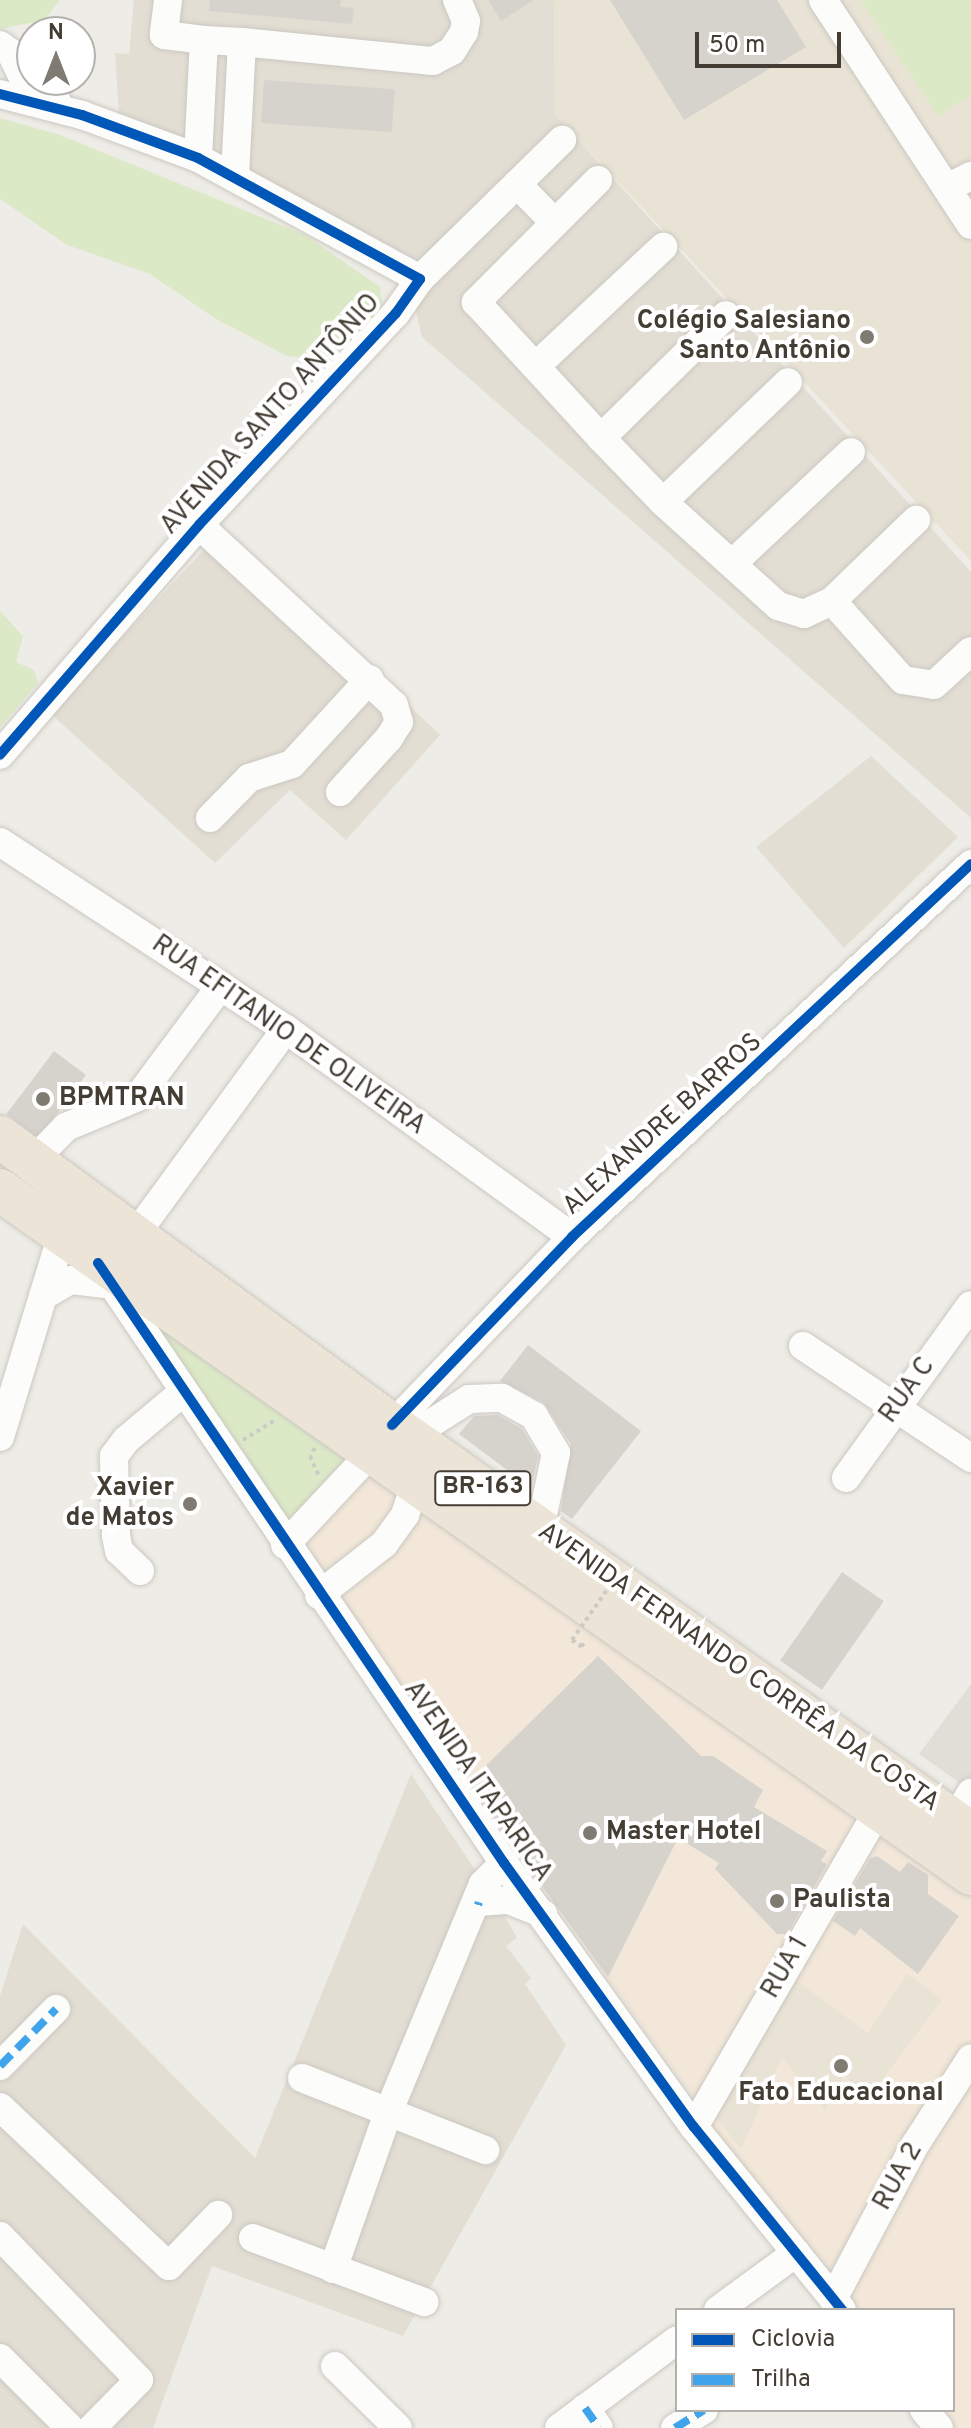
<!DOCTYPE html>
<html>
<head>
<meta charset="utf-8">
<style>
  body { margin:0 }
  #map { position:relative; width:971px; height:2428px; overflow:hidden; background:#eeece6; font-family:Overpass,sans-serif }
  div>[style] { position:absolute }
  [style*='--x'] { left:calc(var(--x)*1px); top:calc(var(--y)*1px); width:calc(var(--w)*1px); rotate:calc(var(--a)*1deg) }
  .residential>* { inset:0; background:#e3ded3 }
  .commercial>* { inset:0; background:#f2e7d8 }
  .industrial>* { inset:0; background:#e1ddd7 }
  .education>* { inset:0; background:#e9e3d5 }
  .green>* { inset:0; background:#dce9c6 }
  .building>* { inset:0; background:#d6d3cd; transform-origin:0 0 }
  .path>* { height:4px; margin-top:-2px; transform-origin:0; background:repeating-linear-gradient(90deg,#cccac5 0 4px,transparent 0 8px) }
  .roads { filter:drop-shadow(0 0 2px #cbc8c2) drop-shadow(0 0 2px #cbc8c2) }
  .minor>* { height:28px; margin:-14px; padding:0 14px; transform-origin:14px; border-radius:14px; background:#fcfcfb }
  .highway>* { height:42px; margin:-21px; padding:0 21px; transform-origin:21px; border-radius:21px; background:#ebe4d7 }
  .path-bridge>* { height:4px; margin-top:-2px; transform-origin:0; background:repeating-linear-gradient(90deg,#cccac5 0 4px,transparent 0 8px) }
  .quiet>* { height:8px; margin-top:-4px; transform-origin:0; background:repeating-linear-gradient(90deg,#3fa4eb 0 16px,transparent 0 24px) }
  .cycleway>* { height:10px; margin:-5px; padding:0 5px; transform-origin:5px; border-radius:5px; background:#0057b8 }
  .dots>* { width:22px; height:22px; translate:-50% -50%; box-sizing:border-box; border:4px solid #fff; border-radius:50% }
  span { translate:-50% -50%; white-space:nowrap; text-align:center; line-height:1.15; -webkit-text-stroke:8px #fff; paint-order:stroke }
  .shield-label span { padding:2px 6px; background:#fff; border:2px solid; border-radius:6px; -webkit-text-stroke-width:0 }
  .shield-label { font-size:24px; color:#433d33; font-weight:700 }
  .poi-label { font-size:26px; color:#433d33; font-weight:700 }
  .right { translate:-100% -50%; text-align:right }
  .left { translate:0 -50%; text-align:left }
  .street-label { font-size:26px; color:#433d33 }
  .legend { position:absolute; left:675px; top:2308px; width:280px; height:104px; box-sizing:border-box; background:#fff; border:2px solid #b4b1ad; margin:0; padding:10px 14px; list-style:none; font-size:24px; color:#433d33 }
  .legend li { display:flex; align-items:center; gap:16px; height:40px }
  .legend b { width:40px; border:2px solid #b4b1ad }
  .north { position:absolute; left:16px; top:16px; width:80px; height:80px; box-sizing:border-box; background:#fff; border:2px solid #b4b1ad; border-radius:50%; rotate:0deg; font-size:22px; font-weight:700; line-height:32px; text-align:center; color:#433d33 }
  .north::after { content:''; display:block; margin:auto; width:28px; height:36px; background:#7f7a72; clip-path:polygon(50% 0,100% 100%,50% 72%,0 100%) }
  .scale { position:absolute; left:695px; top:32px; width:146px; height:36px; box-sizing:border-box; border:4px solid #433d33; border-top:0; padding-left:10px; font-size:24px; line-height:28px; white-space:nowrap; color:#433d33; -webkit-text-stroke:6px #fff; paint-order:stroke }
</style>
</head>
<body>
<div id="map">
  <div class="residential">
    <div style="clip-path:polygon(134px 0,554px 0,555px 114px,971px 572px,971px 818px,422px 337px,404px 260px,119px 114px,115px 53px,129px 54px)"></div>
    <div style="clip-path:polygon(224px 528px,440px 735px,346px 840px,290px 790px,215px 863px,51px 714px)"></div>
    <div style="clip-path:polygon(871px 756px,958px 837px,844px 948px,756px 847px)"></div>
    <div style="clip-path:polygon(411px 1774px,496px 1901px,517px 1938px,506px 1946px,531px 1978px,525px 1984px,566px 2045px,403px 2336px,212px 2266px,153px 2428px,0 2428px,0 1996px,23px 1924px,255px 2158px)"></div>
  </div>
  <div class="commercial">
    <div style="clip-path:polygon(367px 1469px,867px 1817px,698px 2103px,295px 1547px)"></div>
    <div style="clip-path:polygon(886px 1827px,971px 1892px,971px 2050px,831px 2285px,709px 2121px)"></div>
    <div style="clip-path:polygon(971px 2084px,971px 2428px,942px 2428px,927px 2410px,953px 2410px,953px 2310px,848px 2310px,843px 2303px,892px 2210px)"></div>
  </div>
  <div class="industrial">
    <div style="clip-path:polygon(971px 1684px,971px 1791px,919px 1754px)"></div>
  </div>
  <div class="education">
    <div style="clip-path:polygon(554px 0,971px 0,971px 561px,555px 114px)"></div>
    <div style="clip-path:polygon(787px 1974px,868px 2033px,907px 1974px,942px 2000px,869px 2097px,844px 2076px,825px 2110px,782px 2057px,741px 2149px,713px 2114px)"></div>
  </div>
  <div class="green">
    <div style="clip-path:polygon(0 0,60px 0,44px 20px,0 29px)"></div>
    <div style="clip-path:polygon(860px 0,971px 0,971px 95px,938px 116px)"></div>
    <div style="clip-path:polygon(0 118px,60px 135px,305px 235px,380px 287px,383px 310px,361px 335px,324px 359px,287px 356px,216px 319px,150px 274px,67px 245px,0 199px)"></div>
    <div style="clip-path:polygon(0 611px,23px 636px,16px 662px,34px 670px,38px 683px,0 727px)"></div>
    <div style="clip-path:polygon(145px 1312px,354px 1455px,288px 1531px)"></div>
  </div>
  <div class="building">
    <div style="clip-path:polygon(210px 0,341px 0,340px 7px,354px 8px,352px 24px,209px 11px)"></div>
    <div style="clip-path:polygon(488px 0,534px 0,501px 21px)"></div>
    <div style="clip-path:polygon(610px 0,777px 0,806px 47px,684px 120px)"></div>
    <div style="left:264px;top:80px;width:131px;height:43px;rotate:4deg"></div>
    <div style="left:54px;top:1051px;width:40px;height:79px;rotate:37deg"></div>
    <div style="clip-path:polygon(528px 1345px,641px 1431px,572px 1519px,561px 1511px,571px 1444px,543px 1402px,500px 1381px)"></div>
    <div style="clip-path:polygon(498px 1415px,522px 1429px,538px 1456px,531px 1488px,459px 1434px,474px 1416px)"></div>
    <div style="left:842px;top:1572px;width:51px;height:108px;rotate:35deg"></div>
    <div style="clip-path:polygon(598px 1656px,701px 1756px,713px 1756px,763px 1790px,754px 1807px,827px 1851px,821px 1861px,827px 1864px,787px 1934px,777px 1934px,715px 1869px,719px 1863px,678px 1838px,608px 1977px,518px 1853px,469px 1782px)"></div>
    <div style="clip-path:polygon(877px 1856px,900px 1872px,908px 1862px,928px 1875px,928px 1894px,959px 1916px,918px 1974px,860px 1928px,855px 1936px,833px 1921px,870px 1859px)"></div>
  </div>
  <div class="path">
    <div style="--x:243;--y:1440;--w:39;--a:-32"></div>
    <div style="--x:315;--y:1448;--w:9;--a:122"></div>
    <div style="--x:310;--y:1456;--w:22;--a:66"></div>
    <div style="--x:572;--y:1640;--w:12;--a:35"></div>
    <div style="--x:582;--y:1647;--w:6;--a:-72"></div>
  </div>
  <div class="roads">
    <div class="minor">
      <div style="--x:168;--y:0;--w:35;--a:97"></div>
      <div style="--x:164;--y:35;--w:40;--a:7.1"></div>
      <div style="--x:823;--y:0;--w:269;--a:56.7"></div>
      <div style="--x:242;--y:42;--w:192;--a:5.7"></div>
      <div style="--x:433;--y:61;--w:21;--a:-28"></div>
      <div style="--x:452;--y:51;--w:22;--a:-58"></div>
      <div style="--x:464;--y:32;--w:11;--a:-80"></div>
      <div style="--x:466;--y:21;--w:23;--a:-113"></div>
      <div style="--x:0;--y:45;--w:14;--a:36"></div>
      <div style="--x:11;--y:53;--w:34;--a:64"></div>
      <div style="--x:26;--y:84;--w:35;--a:29"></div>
      <div style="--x:0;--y:94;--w:85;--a:14.4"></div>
      <div style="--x:82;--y:115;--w:124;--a:20.3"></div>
      <div style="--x:198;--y:158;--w:253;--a:28.6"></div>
      <div style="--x:420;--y:279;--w:42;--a:125.2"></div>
      <div style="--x:396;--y:313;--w:289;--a:132.9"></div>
      <div style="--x:199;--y:525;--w:304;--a:130.9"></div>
      <div style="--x:198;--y:158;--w:118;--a:-87.1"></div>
      <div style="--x:204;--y:40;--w:38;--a:3"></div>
      <div style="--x:242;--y:42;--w:135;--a:93"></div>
      <div style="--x:598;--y:180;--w:173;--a:135"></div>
      <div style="--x:476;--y:302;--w:185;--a:47.4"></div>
      <div style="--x:601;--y:438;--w:89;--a:45.9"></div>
      <div style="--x:663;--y:502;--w:155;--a:42.1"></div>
      <div style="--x:778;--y:606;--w:27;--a:17"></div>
      <div style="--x:804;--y:614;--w:31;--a:-25"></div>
      <div style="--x:832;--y:601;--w:117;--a:-44"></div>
      <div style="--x:517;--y:184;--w:54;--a:45.7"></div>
      <div style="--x:947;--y:188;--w:27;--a:-27"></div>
      <div style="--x:420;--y:279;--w:199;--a:-44.4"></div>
      <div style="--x:537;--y:365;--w:173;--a:-43.1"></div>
      <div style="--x:601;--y:438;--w:175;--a:-44.5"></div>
      <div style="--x:663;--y:502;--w:173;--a:-43.8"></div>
      <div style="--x:199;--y:525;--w:265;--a:42.7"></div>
      <div style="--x:394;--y:705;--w:18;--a:74"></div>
      <div style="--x:399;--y:722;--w:19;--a:122"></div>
      <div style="--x:389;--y:738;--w:73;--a:132.2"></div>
      <div style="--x:735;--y:561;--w:159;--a:-43.2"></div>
      <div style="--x:832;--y:601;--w:106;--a:48.1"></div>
      <div style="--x:903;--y:680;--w:31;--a:9"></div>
      <div style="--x:934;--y:685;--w:50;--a:-42.6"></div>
      <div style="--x:210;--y:818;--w:56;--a:-45.7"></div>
      <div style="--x:249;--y:778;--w:45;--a:-18"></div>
      <div style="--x:292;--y:764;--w:115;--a:-47.5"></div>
      <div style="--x:0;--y:842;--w:342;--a:33.2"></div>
      <div style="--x:286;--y:1029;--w:354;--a:36"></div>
      <div style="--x:32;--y:1162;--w:49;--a:-45.8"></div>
      <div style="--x:66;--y:1127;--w:78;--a:-22.6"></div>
      <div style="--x:138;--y:1097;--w:137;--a:-53.3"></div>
      <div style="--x:133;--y:1238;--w:259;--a:-53.8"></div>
      <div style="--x:101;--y:1268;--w:719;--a:55.89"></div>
      <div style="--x:504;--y:1863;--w:325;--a:54.3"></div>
      <div style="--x:694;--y:2127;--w:235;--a:51"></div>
      <div style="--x:43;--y:1296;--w:32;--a:-30"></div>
      <div style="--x:71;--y:1280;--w:50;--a:6.8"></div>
      <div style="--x:803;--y:1346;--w:202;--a:33.7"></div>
      <div style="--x:392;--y:1425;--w:260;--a:-46.2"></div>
      <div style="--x:572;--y:1237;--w:546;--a:-43.07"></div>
      <div style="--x:0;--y:1437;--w:209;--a:-73"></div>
      <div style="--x:409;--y:1437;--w:71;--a:-32.3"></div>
      <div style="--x:469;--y:1399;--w:33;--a:-2"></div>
      <div style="--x:502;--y:1398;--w:37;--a:29"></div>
      <div style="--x:534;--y:1416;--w:43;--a:59.3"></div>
      <div style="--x:556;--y:1453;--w:78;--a:101.9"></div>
      <div style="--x:846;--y:1478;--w:213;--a:-54.2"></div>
      <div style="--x:285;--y:1545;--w:126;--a:-46.9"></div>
      <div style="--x:140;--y:1571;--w:29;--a:-136"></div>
      <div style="--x:119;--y:1551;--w:16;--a:-101"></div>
      <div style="--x:116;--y:1535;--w:79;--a:-91.5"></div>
      <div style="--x:114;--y:1456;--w:20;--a:-53"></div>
      <div style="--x:126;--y:1440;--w:75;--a:-40.1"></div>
      <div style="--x:319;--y:1595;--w:83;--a:-38.1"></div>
      <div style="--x:384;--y:1544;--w:36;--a:-54"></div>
      <div style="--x:405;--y:1515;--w:33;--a:-72"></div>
      <div style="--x:954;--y:1821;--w:33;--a:-59"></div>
      <div style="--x:479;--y:1902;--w:30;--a:-4"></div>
      <div style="--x:509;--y:1900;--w:37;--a:22"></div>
      <div style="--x:0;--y:2066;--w:80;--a:-45.5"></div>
      <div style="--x:302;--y:2078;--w:197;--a:21.5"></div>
      <div style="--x:0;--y:2107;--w:232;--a:43.3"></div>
      <div style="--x:169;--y:2266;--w:71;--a:-46.1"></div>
      <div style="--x:694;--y:2127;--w:368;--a:-59.8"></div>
      <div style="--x:0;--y:2236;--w:200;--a:46"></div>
      <div style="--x:139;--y:2380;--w:67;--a:134.4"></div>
      <div style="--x:253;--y:2238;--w:183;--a:20.5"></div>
      <div style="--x:333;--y:2269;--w:165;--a:-70.6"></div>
      <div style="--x:388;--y:2113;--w:248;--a:-67.5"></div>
      <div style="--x:483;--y:1884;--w:30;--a:-45"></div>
      <div style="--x:833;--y:2299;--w:174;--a:-62"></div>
      <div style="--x:915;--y:2145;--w:103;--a:-57.2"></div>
      <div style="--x:718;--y:2310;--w:97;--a:-36.2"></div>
      <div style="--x:0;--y:2358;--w:99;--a:45"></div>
      <div style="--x:335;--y:2366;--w:88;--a:44.5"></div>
      <div style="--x:585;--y:2408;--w:24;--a:55"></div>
      <div style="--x:924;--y:2410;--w:23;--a:50"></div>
      <div style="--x:559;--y:2428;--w:147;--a:-36.7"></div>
      <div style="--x:675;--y:2428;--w:34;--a:-32"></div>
    </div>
    <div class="highway">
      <div style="--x:0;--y:1137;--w:486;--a:36.3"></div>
      <div style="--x:392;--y:1425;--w:708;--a:35.17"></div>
      <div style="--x:0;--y:1190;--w:1188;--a:35.16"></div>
    </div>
  </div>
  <div class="path-bridge">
    <div style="--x:572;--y:1640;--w:80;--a:-55.1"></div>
  </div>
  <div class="quiet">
    <div style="--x:478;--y:1905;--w:3;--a:-72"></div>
    <div style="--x:0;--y:2066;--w:80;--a:-45.5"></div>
    <div style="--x:585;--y:2408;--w:24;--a:55"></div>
    <div style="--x:675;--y:2428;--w:34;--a:-32"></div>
  </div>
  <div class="cycleway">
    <div style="--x:0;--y:94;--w:85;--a:14.4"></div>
    <div style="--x:82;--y:115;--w:124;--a:20.3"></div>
    <div style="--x:198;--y:158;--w:253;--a:28.6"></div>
    <div style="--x:420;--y:279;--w:42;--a:125.2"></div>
    <div style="--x:396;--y:313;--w:289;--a:132.9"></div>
    <div style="--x:199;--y:525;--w:304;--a:130.9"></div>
    <div style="--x:98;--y:1263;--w:724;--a:55.92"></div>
    <div style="--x:504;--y:1863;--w:325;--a:54.3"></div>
    <div style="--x:694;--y:2127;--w:235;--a:51"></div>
    <div style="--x:392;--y:1425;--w:260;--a:-46.2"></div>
    <div style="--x:572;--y:1237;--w:546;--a:-43.07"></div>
  </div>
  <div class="dots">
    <div style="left:867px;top:337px;background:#7f7a72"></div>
    <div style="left:43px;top:1099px;background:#7f7a72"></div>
    <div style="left:190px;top:1504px;background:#7f7a72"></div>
    <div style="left:590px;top:1833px;background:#7f7a72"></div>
    <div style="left:777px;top:1901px;background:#7f7a72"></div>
    <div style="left:841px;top:2066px;background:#7f7a72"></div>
  </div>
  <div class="shield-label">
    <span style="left:483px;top:1488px">BR-163</span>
  </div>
  <div class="poi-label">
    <span class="right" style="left:851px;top:337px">Colégio Salesiano<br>Santo Antônio</span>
    <span class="left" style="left:59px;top:1099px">BPMTRAN</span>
    <span class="right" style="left:174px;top:1504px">Xavier<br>de Matos</span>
    <span class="left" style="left:606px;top:1833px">Master Hotel</span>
    <span class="left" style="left:793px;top:1901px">Paulista</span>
    <span style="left:841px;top:2094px">Fato Educacional</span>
  </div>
  <div class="street-label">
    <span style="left:271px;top:415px;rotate:-48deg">AVENIDA SANTO ANTÔNIO</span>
    <span style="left:288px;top:1036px;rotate:35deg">RUA EFITANIO DE OLIVEIRA</span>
    <span style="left:663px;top:1125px;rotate:-42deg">ALEXANDRE BARROS</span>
    <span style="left:908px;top:1391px;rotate:-54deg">RUA C</span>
    <span style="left:738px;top:1668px;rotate:35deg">AVENIDA FERNANDO CORRÊA DA COSTA</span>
    <span style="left:477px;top:1782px;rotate:55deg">AVENIDA ITAPARICA</span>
    <span style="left:786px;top:1968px;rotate:-60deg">RUA 1</span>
    <span style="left:899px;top:2177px;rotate:-61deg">RUA 2</span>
  </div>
  <ul class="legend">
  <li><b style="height:10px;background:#0057b8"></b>Ciclovia</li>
  <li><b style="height:10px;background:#3fa4eb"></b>Trilha</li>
  </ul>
  <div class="north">N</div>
  <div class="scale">50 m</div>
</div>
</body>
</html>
